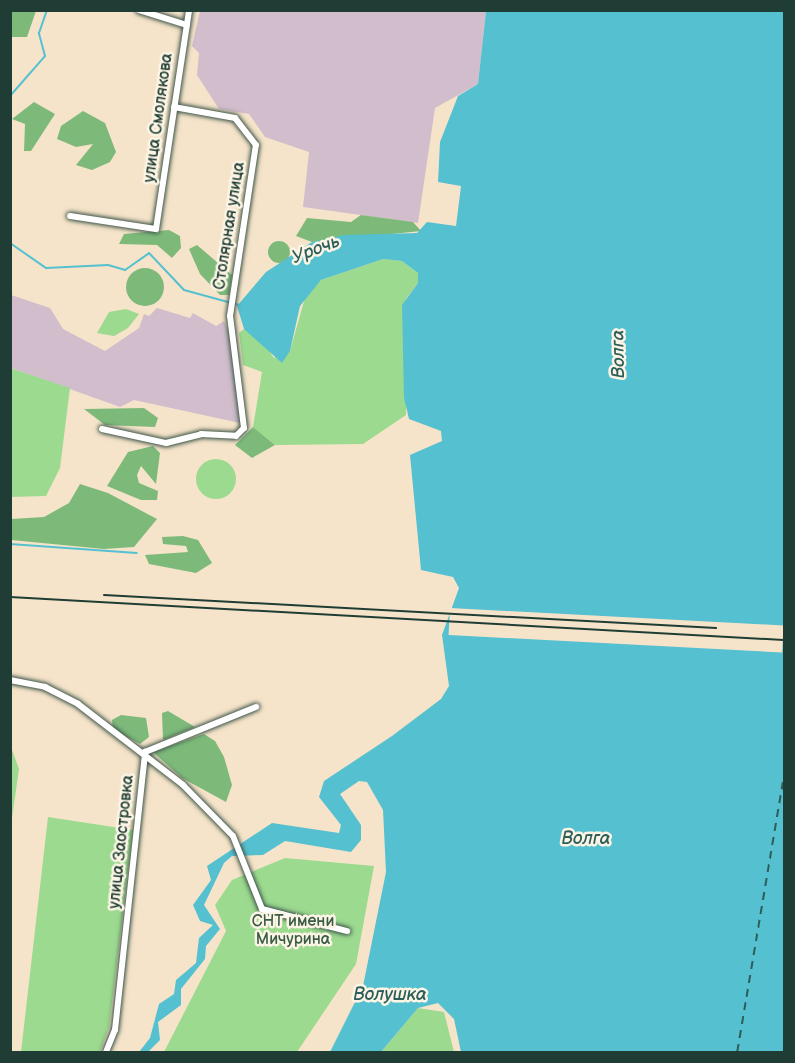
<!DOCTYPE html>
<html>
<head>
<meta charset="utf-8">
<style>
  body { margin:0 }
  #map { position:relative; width:795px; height:1063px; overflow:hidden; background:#f6e4ca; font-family:"Balsamiq Sans",sans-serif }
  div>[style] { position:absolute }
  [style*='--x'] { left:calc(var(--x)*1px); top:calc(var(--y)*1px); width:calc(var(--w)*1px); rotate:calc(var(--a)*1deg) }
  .industrial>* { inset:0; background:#d1bdcc }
  .green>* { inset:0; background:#9cda8f }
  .round { border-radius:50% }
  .forest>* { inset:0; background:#7dba7a }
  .water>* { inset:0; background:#55c0d0 }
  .pier>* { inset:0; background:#f6e4ca; transform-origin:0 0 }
  .stream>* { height:2px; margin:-1px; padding:0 1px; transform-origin:1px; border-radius:1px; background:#55c0d0 }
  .ferry>* { height:1.5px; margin-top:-0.75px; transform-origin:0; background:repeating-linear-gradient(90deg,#2c5e5b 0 8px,transparent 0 14px) }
  .roads { filter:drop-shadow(0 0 2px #3f564a) drop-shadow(0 0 2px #3f564a) }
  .minor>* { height:6px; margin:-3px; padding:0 3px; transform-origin:3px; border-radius:3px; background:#fff }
  .rail>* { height:2px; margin:-1px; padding:0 1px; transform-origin:1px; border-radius:1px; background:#1f3d34 }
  span { translate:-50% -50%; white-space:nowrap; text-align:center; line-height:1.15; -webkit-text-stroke:5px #fcf5e5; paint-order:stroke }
  .street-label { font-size:16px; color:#1f3d34 }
  .park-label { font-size:16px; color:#385c46 }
  .water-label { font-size:18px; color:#2c5e5b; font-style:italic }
  .frame { position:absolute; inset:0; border:12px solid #1f3d34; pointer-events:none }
</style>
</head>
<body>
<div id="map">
  <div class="industrial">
    <div style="clip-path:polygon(200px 11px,486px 11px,478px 84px,435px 108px,418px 223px,303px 207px,309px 152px,265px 137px,249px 114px,219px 109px,197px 75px,199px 53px,192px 46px)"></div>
    <div style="clip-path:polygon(11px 295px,50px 308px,63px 329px,105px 351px,139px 328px,144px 314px,149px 316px,157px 308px,190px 318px,193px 313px,216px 326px,224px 321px,231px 336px,240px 423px,134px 400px,120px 407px,11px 368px)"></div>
  </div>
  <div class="green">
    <div style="clip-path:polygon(383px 259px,402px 261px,418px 273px,418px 283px,406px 299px,406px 415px,363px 444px,275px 445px,253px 427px,262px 372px,243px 365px,239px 333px,244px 329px,260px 338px,274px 358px,290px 351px,306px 294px,321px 280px)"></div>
    <div style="clip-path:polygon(126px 309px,139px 314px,128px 328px,114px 336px,97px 333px,109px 312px)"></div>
    <div style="clip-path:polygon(10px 368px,70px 388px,60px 468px,46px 496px,11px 497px)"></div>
    <div class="round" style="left:196px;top:459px;width:40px;height:40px"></div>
    <div style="clip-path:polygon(11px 747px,19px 769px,11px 825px,10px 825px)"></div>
    <div style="clip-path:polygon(48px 817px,133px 830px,109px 1027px,100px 1052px,21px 1052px)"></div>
    <div style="clip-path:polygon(285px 858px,374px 866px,356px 964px,297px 1052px,164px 1052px,226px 931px,215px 905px,232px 880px)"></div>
    <div style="clip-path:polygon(418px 1008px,444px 1012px,454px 1052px,381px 1052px)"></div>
  </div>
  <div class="forest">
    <div style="clip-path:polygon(10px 11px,36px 11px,27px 37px,11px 37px)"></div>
    <div style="clip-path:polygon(34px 102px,55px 114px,31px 151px,24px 151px,25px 124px,12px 119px)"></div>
    <div style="clip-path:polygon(83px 111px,105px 123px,116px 152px,110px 162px,92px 170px,76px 165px,93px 144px,76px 147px,57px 139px,61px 126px)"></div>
    <div style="clip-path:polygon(361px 215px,413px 222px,421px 231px,312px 242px,296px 236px,307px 218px,351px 222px)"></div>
    <div style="clip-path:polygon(169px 230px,180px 236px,181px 248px,172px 258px,157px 245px,119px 244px,124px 234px)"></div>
    <div class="round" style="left:268px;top:241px;width:22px;height:22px"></div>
    <div style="clip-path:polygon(197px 245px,232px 275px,229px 295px,220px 295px,200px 274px,189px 249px)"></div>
    <div class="round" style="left:126px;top:268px;width:38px;height:38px"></div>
    <div style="clip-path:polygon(144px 408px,158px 418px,155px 427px,105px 425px,84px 409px)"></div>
    <div style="clip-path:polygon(253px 427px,275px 445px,252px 458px,235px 445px)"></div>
    <div style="clip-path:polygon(153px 446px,160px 453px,156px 484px,141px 466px,137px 475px,139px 483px,158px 491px,157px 500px,141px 500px,107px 486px,128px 452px)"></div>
    <div style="clip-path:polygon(80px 484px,108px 493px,157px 519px,134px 547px,104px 549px,11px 540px,11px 519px,44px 517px,69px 503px)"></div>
    <div style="clip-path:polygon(183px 536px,198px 540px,212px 563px,196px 573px,149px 564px,145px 555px,188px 552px,186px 546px,163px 544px,162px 537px)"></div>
    <div style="clip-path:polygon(168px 711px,195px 727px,163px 740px,162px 713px)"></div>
    <div style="clip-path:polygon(121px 715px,146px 718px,149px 737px,140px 744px,113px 729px,112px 720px)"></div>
    <div style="clip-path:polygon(204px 734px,215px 741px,224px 757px,232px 785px,226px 802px,182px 778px,153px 752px)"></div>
  </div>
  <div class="water">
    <div style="clip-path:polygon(486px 11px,784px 11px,784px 1052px,461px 1052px,454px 1019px,438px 1003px,418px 1008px,381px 1052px,330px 1052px,363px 986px,386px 872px,383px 810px,367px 782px,359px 781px,340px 794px,361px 825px,361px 840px,351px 852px,285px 841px,263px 855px,232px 856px,224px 863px,204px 905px,220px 929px,206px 946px,205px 959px,181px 989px,181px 1005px,158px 1022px,160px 1040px,148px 1052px,139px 1052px,150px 1038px,159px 1004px,174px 994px,176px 980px,196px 963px,199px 938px,213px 925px,200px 921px,193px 905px,211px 880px,207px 866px,272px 823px,339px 833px,341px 825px,319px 797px,324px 781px,392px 736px,441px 699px,449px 686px,442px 635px,459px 588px,453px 577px,421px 570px,410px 455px,442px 441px,441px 431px,409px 419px,404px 398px,402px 305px,418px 283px,418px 273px,402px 261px,383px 259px,321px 280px,300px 306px,290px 351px,282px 363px,244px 329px,237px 306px,266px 272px,312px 242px,345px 235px,417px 233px,427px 222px,456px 226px,461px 186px,438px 182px,440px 142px,458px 96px,478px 84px)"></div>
  </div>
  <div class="pier">
    <div style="left:450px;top:608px;width:334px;height:27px;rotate:3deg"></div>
  </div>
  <div class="stream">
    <div style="--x:10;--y:96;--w:53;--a:-48.8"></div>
    <div style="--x:45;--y:56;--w:24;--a:-105"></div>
    <div style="--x:39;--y:33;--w:24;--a:-71"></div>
    <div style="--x:10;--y:243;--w:44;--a:34.8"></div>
    <div style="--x:46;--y:268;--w:62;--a:-2.8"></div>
    <div style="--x:108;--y:265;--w:18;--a:16"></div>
    <div style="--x:125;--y:270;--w:29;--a:-35"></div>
    <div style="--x:149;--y:253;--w:51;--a:46.6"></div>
    <div style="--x:184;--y:290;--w:57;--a:15.3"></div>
    <div style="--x:10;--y:544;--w:127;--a:4.1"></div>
  </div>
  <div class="ferry">
    <div style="--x:737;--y:1052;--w:281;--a:-80.4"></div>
  </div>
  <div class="roads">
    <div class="minor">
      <div style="--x:139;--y:10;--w:50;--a:17.4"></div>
      <div style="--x:70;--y:216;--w:87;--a:8.6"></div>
      <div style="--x:156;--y:229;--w:221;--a:-81.4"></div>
      <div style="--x:102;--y:429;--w:66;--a:12.3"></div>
      <div style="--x:166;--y:443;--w:36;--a:-14"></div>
      <div style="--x:201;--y:434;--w:35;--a:3"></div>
      <div style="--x:236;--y:436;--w:11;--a:-45"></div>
      <div style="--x:244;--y:428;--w:113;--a:-97.1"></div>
      <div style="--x:230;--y:316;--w:173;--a:-81.4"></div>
      <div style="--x:256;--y:145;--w:34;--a:-128"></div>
      <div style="--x:235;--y:118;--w:62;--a:-169.8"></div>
      <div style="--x:10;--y:680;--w:36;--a:11"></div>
      <div style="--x:45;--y:687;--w:37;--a:27"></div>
      <div style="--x:78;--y:704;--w:133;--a:37.6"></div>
      <div style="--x:183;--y:785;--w:71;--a:45.6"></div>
      <div style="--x:233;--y:836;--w:79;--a:68.3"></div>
      <div style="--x:262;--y:909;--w:88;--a:14.5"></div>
      <div style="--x:106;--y:1052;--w:24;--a:-68"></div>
      <div style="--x:115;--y:1030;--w:280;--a:-83.8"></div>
      <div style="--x:145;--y:752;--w:120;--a:-22.1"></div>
    </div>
  </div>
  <div class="rail">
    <div style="--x:104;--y:595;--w:613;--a:3.09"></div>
    <div style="--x:10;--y:597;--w:775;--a:3.18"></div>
  </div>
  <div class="street-label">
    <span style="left:159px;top:118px;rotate:-82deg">улица Смолякова</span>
    <span style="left:230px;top:226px;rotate:-81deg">Столярная улица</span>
    <span style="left:122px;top:842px;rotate:-84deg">улица Заостровка</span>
  </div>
  <div class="park-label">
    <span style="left:293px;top:931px">СНТ имени<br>Мичурина</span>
  </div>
  <div class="water-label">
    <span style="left:316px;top:250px;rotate:-21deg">Урочь</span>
    <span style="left:619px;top:354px;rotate:-91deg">Волга</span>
    <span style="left:586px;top:839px">Волга</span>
    <span style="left:390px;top:995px">Волушка</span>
  </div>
  <div class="frame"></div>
</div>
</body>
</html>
